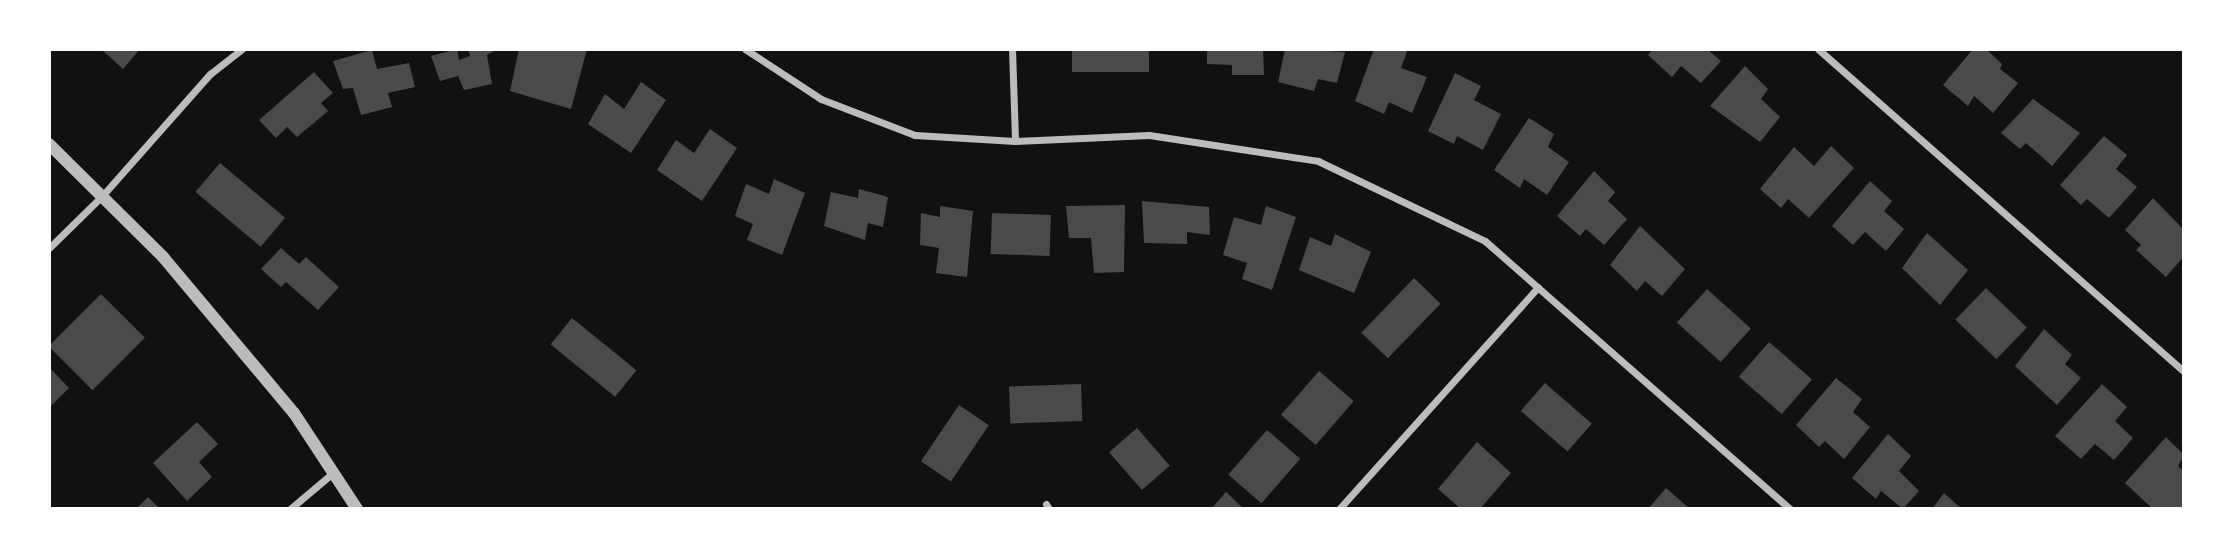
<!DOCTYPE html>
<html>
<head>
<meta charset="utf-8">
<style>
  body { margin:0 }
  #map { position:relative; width:2233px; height:558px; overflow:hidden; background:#111; font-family:"Open Sans",sans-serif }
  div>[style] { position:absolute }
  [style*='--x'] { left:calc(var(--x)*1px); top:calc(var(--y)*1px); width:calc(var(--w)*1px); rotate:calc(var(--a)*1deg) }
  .building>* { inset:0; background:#4a4a4a; transform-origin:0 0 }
  .minor>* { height:7px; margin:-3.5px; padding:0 3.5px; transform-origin:3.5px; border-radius:3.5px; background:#bcbcbc }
  .tertiary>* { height:12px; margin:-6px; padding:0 6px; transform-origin:6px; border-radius:6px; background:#bcbcbc }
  span { translate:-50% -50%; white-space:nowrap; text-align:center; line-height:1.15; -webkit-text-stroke:5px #fff; paint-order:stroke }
  .frame { position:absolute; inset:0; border:51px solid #fff; pointer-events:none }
</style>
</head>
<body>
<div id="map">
  <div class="building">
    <div style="clip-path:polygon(101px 49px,140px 49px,123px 69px)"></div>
    <div style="clip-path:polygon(457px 49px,459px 60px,470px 56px,468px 49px,497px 49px,487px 55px,492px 84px,464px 90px,458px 76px,440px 81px,431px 56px)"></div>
    <div style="clip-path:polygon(519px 49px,587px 49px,571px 109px,510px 91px)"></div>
    <div style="left:1072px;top:49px;width:77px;height:23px"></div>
    <div style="clip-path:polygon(1207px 49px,1263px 49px,1264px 75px,1232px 75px,1232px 65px,1207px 64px)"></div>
    <div style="clip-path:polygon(1285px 49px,1345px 52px,1337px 83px,1318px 79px,1314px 91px,1278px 82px)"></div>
    <div style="clip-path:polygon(1374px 49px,1407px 51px,1401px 68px,1427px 77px,1412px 113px,1389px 102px,1384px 114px,1355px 101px)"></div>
    <div style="clip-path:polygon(1653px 49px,1707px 49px,1721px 61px,1701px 83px,1681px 66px,1672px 77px,1648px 55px)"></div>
    <div style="clip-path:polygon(1973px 49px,1986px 49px,2002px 64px,2000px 69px,2018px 83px,1993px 113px,1974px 96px,1968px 106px,1943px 85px)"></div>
    <div style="clip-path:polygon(372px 50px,377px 69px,409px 63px,415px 87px,388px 93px,392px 107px,361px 115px,353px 88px,343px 89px,333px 61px)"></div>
    <div style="clip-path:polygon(1745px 66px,1768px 89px,1761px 99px,1780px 117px,1760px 142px,1710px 106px)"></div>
    <div style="clip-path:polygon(314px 72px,333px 93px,321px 103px,328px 111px,297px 137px,287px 127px,276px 138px,259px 120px)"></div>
    <div style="clip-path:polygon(1455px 73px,1481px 86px,1474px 100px,1501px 114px,1483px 150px,1457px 136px,1454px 144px,1428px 131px)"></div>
    <div style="clip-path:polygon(641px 82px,666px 100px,631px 153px,588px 124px,605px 94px,624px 109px)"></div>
    <div style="clip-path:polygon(2033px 99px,2080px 133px,2052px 166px,2026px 143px,2020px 149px,2001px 133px)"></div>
    <div style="clip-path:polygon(1529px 118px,1554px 134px,1548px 147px,1569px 162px,1547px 195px,1524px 179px,1520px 188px,1494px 170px)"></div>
    <div style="clip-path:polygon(710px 129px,737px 148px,702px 201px,657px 170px,676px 140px,694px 153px)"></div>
    <div style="clip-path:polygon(2104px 136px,2127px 155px,2116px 169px,2137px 187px,2109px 218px,2087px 199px,2081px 205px,2060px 185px)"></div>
    <div style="clip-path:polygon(1831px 146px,1854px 168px,1809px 218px,1788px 199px,1781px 208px,1760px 189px,1794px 147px,1814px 166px)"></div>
    <div style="left:220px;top:163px;width:85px;height:38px;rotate:40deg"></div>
    <div style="clip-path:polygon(1594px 171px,1615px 192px,1608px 201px,1627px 219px,1604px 245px,1586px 229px,1580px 236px,1557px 216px)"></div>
    <div style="clip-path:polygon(774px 179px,805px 193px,782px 255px,747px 240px,753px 224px,735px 216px,746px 184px,769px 194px)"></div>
    <div style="clip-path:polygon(1870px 181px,1892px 201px,1884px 211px,1904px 229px,1886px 251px,1865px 232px,1853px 245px,1832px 226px)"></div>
    <div style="clip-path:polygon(859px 189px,888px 197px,883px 227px,868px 223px,865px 240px,824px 226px,831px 192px,858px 198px)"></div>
    <div style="clip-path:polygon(2153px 198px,2184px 230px,2184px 256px,2166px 277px,2136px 250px,2141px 245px,2125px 230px)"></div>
    <div style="clip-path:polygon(1142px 201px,1209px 207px,1210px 235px,1187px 232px,1187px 244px,1144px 243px)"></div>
    <div style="clip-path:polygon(1125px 205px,1124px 272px,1094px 273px,1091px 238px,1069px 238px,1066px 206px)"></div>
    <div style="clip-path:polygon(940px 206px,973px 211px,967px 277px,936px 273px,939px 248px,920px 245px,921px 213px,940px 217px)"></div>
    <div style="clip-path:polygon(1266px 206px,1296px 217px,1272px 290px,1242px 279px,1247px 263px,1223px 255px,1234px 217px,1261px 225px)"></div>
    <div style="left:992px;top:213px;width:59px;height:41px;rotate:2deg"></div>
    <div style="clip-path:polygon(1640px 226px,1685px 269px,1662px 296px,1645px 281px,1637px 291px,1610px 265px)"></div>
    <div style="clip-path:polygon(1927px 233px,1968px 270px,1940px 305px,1902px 268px)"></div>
    <div style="clip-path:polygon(1335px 234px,1371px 252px,1354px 293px,1299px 270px,1310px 237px,1331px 246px)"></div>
    <div style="clip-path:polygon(281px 248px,299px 264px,306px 257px,339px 287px,318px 310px,286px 282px,281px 287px,261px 269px)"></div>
    <div style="left:1414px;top:278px;width:37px;height:76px;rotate:44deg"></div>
    <div style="left:1986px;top:288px;width:57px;height:44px;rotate:44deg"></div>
    <div style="left:1707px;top:289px;width:59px;height:45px;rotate:42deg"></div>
    <div style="left:101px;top:294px;width:62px;height:74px;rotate:45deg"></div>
    <div style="left:572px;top:318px;width:83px;height:34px;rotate:39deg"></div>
    <div style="clip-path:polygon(2044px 329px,2072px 355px,2065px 364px,2081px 378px,2057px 405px,2015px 366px)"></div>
    <div style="left:1769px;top:342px;width:57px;height:46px;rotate:41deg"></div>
    <div style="clip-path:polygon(49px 367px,69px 388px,49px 408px)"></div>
    <div style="left:1319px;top:371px;width:46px;height:58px;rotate:41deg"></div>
    <div style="clip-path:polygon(1836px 378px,1862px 399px,1853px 412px,1870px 427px,1844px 459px,1825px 441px,1819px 447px,1796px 425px)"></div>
    <div style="left:1545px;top:383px;width:62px;height:37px;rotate:41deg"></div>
    <div style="left:1081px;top:384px;width:37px;height:72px;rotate:88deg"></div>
    <div style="clip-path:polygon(2102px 384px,2127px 407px,2115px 421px,2133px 438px,2114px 460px,2095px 444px,2081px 459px,2055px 436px)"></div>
    <div style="left:959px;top:405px;width:36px;height:68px;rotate:34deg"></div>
    <div style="clip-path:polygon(197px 422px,218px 444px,199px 462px,212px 477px,187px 501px,153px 463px)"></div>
    <div style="left:1137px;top:428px;width:50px;height:37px;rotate:49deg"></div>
    <div style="left:1267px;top:430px;width:44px;height:59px;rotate:41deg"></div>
    <div style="clip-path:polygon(1888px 434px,1911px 456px,1899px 471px,1919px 491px,1903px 509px,1881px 491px,1876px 499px,1852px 478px)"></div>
    <div style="clip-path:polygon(2166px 437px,2184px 455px,2178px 466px,2184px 472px,2184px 509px,2153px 509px,2125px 483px)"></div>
    <div style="clip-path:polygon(1477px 442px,1511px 473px,1480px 509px,1461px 509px,1438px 489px)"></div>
    <div style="clip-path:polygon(1666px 488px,1690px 509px,1648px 509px)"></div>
    <div style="clip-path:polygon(1226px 492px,1244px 509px,1211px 509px)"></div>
    <div style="clip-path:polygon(1944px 493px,1962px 509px,1932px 509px)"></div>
    <div style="clip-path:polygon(148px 497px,160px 509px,136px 509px)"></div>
  </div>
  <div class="minor">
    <div style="--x:745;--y:49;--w:91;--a:33.3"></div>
    <div style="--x:821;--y:99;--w:101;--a:21"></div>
    <div style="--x:915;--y:135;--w:100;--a:3.4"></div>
    <div style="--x:1015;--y:141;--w:134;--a:-2.6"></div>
    <div style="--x:1149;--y:135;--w:171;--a:8.7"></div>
    <div style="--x:1318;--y:161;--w:185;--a:25.6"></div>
    <div style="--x:1485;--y:241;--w:406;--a:41.3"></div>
    <div style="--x:1012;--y:49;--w:92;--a:88.1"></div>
    <div style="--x:1818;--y:49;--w:488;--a:41.4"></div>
    <div style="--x:49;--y:248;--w:74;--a:-44.5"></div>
    <div style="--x:102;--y:196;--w:163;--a:-48.5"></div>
    <div style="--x:210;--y:74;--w:41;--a:-38"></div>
    <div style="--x:1046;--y:504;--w:6;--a:59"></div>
    <div style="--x:290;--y:509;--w:57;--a:-40.1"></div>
    <div style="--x:1339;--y:509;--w:298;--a:-48.1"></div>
  </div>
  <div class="tertiary">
    <div style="--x:49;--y:144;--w:161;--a:44.7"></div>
    <div style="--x:163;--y:257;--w:204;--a:50"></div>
    <div style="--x:294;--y:413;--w:115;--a:56.7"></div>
  </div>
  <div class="frame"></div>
</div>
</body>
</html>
